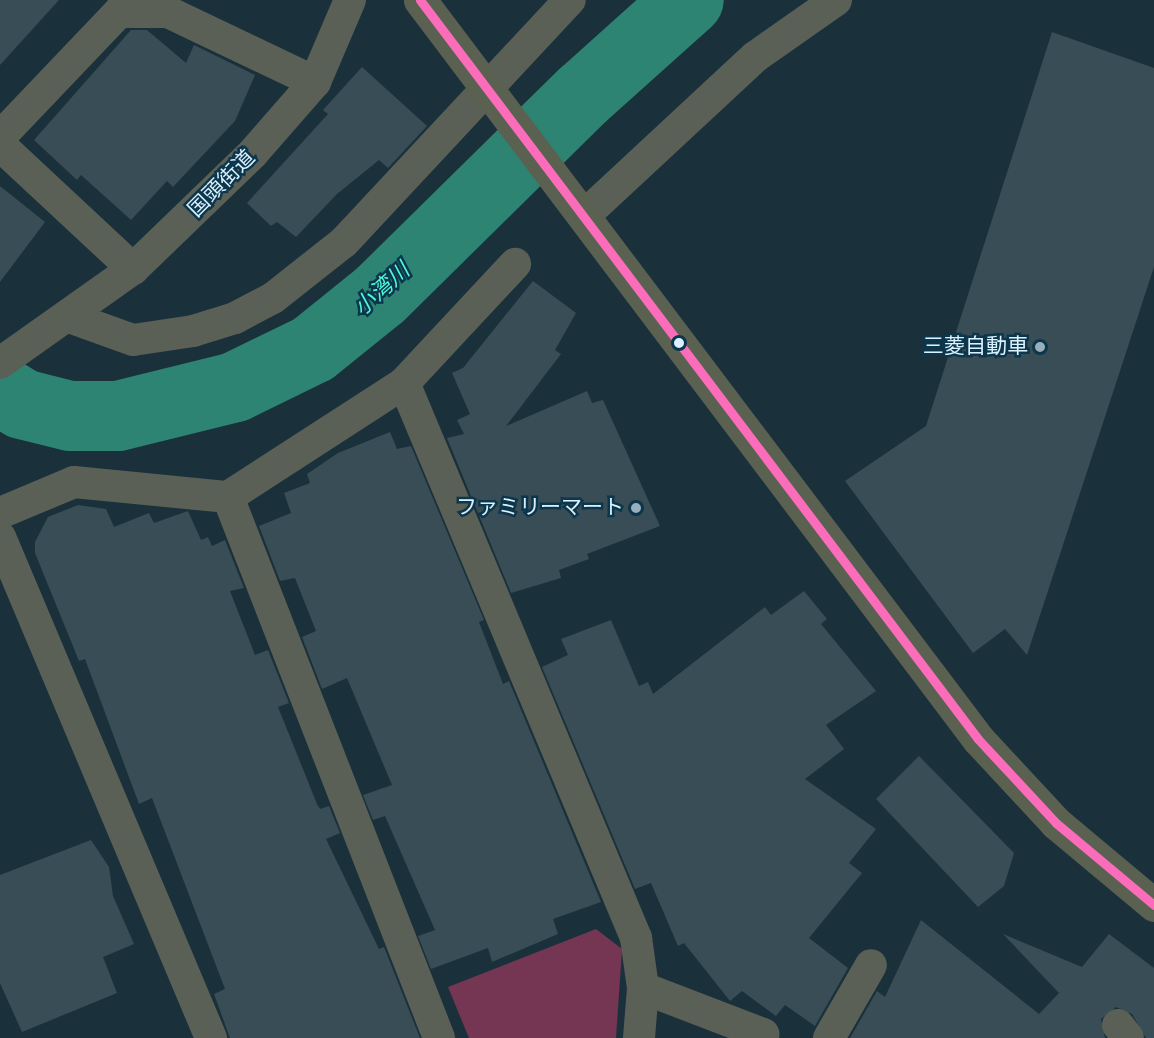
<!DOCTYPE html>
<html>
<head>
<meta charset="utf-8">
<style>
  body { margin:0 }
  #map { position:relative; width:1154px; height:1038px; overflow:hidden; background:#1a313c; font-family:"Sofia Sans Condensed","Noto Sans JP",sans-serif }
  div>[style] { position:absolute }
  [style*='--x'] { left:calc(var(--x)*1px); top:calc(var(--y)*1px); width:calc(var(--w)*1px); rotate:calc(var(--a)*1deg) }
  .green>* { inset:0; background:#743653 }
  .river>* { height:70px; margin:-35px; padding:0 35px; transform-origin:35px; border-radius:35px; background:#2d8473 }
  .building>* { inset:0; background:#384d55 }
  .street>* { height:32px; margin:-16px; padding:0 16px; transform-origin:16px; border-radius:16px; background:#5a6055 }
  .secondary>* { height:33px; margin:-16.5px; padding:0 16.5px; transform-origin:16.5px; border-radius:16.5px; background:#5b6150 }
  .bus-1>* { height:9px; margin:-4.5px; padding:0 4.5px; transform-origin:4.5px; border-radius:4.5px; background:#fb6dba }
  .dots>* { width:16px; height:16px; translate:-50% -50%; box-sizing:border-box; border:3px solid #0b364b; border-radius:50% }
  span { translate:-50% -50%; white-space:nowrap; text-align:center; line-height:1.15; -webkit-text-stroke:5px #0b364b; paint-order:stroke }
  .street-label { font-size:21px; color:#dbf1ff }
  .poi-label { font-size:21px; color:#dbf1ff }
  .right { translate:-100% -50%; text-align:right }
  .water-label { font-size:22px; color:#4ff9d6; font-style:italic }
</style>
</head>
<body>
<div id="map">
  <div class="green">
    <div style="clip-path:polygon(596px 929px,622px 949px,616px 1038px,469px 1038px,448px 987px)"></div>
  </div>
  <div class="river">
    <div style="--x:0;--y:390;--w:26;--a:32"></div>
    <div style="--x:22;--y:404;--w:49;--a:14"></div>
    <div style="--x:70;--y:416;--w:48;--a:0"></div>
    <div style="--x:118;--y:416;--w:121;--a:-13.9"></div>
    <div style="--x:235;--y:387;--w:87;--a:-26"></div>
    <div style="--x:313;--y:349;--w:86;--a:-38.9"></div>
    <div style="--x:380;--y:295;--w:285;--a:-44.6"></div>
    <div style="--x:583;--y:95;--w:142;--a:-41.9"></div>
  </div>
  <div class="building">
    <div style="clip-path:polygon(0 0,59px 0,0 65px)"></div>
    <div style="clip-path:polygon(131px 30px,147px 30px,186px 63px,194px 45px,255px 75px,235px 121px,173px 187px,167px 181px,131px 220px,81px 175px,77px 180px,34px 140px)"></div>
    <div style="clip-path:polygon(1052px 32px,1154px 68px,1154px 267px,1027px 655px,1005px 629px,973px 653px,845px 481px,926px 426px)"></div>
    <div style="clip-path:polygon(362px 67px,427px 126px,388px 168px,379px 160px,337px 194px,296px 237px,277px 222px,271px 226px,247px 203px,328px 114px,323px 110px)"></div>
    <div style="clip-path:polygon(0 186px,45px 222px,0 282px)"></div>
    <div style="clip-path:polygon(533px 281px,576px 313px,555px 350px,561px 354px,506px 426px,587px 391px,592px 403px,603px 400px,660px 526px,587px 554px,589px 559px,559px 570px,561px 578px,511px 593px,447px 438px,464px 434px,457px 420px,470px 414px,452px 373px,463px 368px)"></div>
    <div style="clip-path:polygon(390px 432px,397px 449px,411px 446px,484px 620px,479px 622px,503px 684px,509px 681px,601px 902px,553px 919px,558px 934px,492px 962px,488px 948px,431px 969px,418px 936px,435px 930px,385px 816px,373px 820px,363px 795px,392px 785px,347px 678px,322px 689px,302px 637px,316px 631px,295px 578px,280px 581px,259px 526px,291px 513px,284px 493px,310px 483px,307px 474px,338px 453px)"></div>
    <div style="clip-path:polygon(78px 505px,106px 509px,114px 527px,149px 513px,154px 523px,188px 511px,201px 540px,208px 537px,212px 546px,225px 540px,244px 588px,230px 591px,255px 655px,268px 650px,289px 703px,278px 707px,317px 804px,320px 809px,329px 806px,340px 833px,326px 839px,379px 949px,384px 947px,420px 1038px,230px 1038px,214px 994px,225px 989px,152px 798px,139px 804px,85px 659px,79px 661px,35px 553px,35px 542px,48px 517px)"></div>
    <div style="clip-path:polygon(804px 591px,827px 619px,821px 624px,876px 691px,826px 725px,844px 749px,805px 779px,876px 829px,849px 863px,862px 873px,809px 938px,848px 968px,815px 1026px,785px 1005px,776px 1016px,742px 991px,730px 1001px,684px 943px,678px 946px,651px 883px,635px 889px,542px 667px,568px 655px,561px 639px,611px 620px,639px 686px,648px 682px,653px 694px,765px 607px,771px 615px)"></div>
    <div style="clip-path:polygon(919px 756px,1014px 853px,1004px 886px,978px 907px,876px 799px)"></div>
    <div style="clip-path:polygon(91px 840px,109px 867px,113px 896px,134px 944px,103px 957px,117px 993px,22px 1032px,0 983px,0 875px)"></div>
    <div style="clip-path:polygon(921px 920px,1039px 1014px,1059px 993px,1003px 934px,1082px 967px,1109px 934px,1154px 968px,1154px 1038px,1146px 1038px,1132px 1014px,1116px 1007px,1101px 1019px,1105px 1038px,850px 1038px,877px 991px,885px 997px)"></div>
  </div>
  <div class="street">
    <div style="--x:0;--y:137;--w:173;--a:-46.4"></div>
    <div style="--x:119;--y:12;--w:49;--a:0"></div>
    <div style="--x:168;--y:12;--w:163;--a:25.5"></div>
    <div style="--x:0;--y:145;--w:182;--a:43"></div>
    <div style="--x:585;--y:215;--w:232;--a:-42.9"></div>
    <div style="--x:755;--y:57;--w:99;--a:-35.1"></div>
    <div style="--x:69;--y:317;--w:68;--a:19.8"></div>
    <div style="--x:133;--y:340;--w:61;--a:-8.5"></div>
    <div style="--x:193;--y:331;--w:44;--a:-17.2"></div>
    <div style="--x:235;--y:318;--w:43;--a:-27.8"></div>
    <div style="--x:273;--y:298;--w:90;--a:-38.3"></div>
    <div style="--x:344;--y:242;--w:331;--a:-47"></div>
    <div style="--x:0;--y:363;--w:163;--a:-35.3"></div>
    <div style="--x:133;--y:269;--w:167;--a:-44"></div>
    <div style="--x:253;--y:153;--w:94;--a:-48.9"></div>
    <div style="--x:315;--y:82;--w:89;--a:-66.9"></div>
    <div style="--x:404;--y:383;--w:602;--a:67.31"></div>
    <div style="--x:636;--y:938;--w:50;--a:82"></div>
    <div style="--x:643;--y:988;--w:50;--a:94.6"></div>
    <div style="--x:228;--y:497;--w:581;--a:68.69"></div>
    <div style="--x:0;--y:513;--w:80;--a:-22.7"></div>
    <div style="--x:74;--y:482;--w:155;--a:5.6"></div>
    <div style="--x:228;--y:497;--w:210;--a:-32.9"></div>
    <div style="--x:404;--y:383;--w:163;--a:-47"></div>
    <div style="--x:0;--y:537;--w:544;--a:67.16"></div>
    <div style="--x:643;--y:988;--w:129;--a:21"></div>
    <div style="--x:763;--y:1034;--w:4;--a:104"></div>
    <div style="--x:1118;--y:1025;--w:16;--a:52"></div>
    <div style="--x:829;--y:1038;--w:84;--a:-60.1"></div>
  </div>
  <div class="secondary">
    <div style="--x:420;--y:0;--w:926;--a:52.94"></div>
    <div style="--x:978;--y:739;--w:115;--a:47.1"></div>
    <div style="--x:1056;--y:823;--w:128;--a:39.9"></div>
  </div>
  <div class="bus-1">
    <div style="--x:420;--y:0;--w:926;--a:52.94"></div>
    <div style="--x:978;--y:739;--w:115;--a:47.1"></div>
    <div style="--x:1056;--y:823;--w:128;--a:39.9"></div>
  </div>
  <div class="dots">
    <div style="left:679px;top:343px;background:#dbf1ff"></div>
    <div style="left:1040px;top:347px;background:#97aebb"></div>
    <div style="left:636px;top:508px;background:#97aebb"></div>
  </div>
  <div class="street-label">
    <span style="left:222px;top:184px;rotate:-45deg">国頭街道</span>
  </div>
  <div class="poi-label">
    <span class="right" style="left:1028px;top:347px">三菱自動車</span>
    <span class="right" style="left:624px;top:508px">ファミリーマート</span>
  </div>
  <div class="water-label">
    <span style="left:382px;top:290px;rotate:-42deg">小湾川</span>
  </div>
</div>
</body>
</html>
